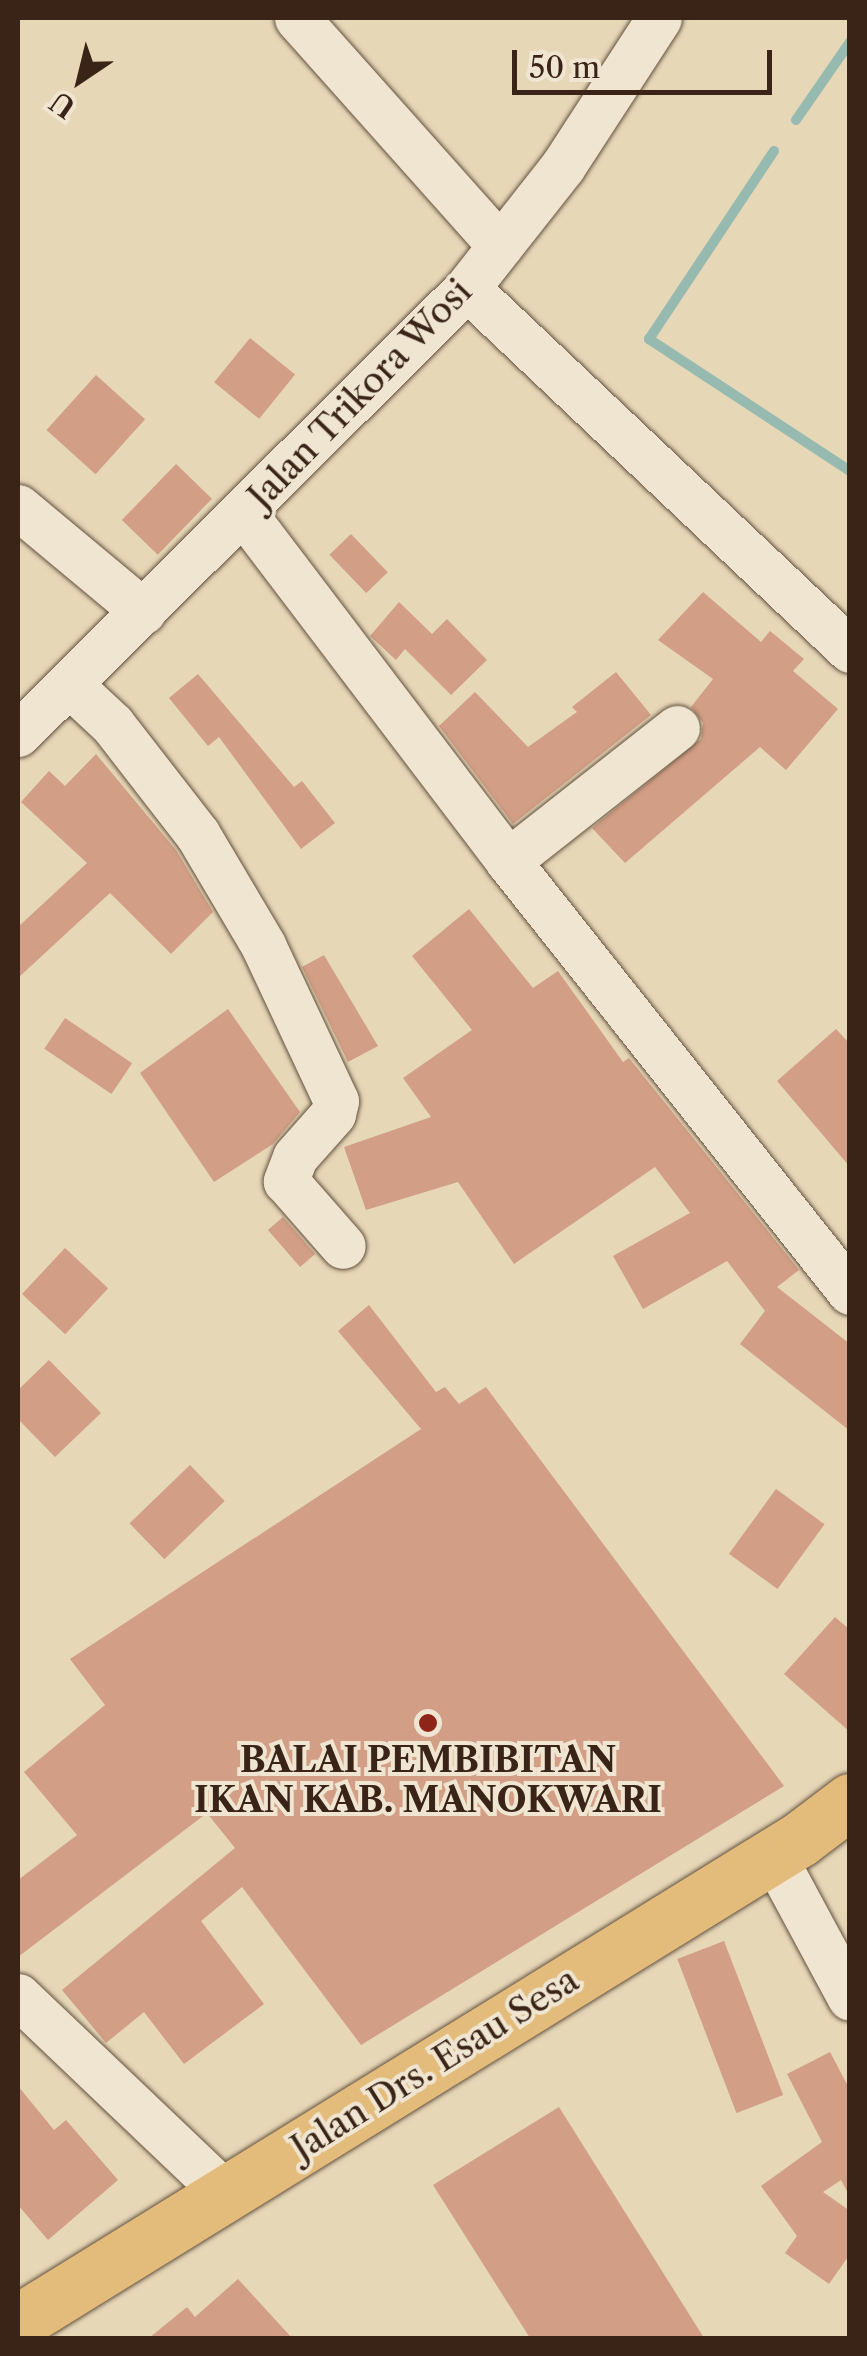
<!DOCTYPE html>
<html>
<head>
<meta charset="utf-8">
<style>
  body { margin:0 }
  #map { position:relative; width:867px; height:2356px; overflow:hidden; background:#e6d7b7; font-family:"Libre Caslon Text",serif }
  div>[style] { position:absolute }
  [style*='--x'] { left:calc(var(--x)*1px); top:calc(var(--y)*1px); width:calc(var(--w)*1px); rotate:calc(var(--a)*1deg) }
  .stream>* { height:10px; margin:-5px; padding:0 5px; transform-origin:5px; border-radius:5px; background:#96baaf }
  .building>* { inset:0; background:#d29e85; transform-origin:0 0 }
  .roads { filter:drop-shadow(0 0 2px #64513f) drop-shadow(0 0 2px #64513f) }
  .minor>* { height:45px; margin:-22.5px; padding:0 22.5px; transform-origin:22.5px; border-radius:22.5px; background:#efe5d0 }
  .highway>* { height:55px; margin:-27.5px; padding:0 27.5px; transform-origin:27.5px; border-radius:27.5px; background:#e3bc7c }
  .dots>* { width:28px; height:28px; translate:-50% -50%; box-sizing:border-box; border:5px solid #efe5d0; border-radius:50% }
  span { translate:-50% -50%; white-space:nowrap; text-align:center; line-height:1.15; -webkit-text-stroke:8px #efe5d0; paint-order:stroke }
  .street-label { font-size:35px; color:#392417 }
  .poi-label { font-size:35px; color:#392417; font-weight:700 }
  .frame { position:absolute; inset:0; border:20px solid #392417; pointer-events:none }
  .north { position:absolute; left:30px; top:30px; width:100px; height:100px; -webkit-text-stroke:8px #efe5d0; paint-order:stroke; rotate:215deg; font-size:28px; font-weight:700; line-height:40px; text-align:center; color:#392417 }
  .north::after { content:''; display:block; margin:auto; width:35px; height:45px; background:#392417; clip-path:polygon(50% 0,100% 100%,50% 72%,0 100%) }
  .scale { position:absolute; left:512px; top:50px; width:260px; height:45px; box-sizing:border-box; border:5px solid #392417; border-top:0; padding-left:12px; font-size:30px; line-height:35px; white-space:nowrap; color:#392417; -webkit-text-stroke:8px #efe5d0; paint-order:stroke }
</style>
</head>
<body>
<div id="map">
  <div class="stream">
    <div style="--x:796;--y:120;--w:95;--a:-55.3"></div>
    <div style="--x:774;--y:151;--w:226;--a:123.6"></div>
    <div style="--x:649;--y:339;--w:240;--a:33.3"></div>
  </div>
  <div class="building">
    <div style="left:250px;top:338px;width:58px;height:57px;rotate:39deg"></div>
    <div style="left:96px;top:375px;width:66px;height:74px;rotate:42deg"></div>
    <div style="left:176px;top:464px;width:50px;height:78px;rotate:44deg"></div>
    <div style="left:351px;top:534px;width:53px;height:30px;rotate:46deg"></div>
    <div style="clip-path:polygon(703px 592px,761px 642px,770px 631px,804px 659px,793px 671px,838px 709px,786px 770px,760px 747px,625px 863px,592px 828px,701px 739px,703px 723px,691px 707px,713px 679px,658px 640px)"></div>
    <div style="clip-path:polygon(399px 602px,432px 634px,447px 619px,487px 660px,451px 695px,405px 649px,396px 660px,370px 636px)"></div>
    <div style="clip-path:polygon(616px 672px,651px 715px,513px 824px,439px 726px,475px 692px,528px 747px,577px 712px,572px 707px)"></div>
    <div style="clip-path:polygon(198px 674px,294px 787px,302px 781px,335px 823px,301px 849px,219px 737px,208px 746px,169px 698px)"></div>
    <div style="clip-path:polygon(96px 754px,176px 850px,213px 912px,171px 954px,110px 893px,18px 978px,18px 927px,87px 863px,21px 802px,49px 771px,65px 786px)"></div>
    <div style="clip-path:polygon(469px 909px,533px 988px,558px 971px,623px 1062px,629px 1058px,799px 1270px,777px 1287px,850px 1344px,850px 1431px,740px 1344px,765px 1311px,727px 1261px,643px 1309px,613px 1256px,690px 1213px,655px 1167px,514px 1264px,458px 1182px,366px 1210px,344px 1147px,431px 1117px,403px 1078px,472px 1030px,412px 956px)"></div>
    <div style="clip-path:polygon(324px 955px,378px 1046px,348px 1062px,302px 967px)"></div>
    <div style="clip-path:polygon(228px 1009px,300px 1112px,273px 1144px,214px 1182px,140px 1073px)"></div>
    <div style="left:65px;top:1018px;width:81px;height:37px;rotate:34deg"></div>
    <div style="clip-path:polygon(836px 1029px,850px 1044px,850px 1167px,777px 1081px)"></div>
    <div style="left:283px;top:1217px;width:49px;height:20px;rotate:49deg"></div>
    <div style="left:65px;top:1248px;width:59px;height:63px;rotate:43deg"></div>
    <div style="clip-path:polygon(369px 1305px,436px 1392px,445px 1387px,459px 1404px,486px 1387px,784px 1786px,361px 2045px,242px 1887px,201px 1921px,264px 2004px,184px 2064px,144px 2012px,106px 2043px,62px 1990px,235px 1848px,207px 1813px,18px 1957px,18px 1880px,77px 1835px,24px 1772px,105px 1705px,70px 1659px,421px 1429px,338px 1331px)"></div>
    <div style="clip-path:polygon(49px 1360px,101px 1413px,55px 1457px,18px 1419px,18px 1390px)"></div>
    <div style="left:190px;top:1465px;width:50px;height:84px;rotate:46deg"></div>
    <div style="left:776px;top:1489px;width:60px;height:80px;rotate:36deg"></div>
    <div style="clip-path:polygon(835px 1617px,850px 1630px,850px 1732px,784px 1674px)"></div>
    <div style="left:724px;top:1941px;width:165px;height:50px;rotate:69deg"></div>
    <div style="clip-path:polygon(830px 2052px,850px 2090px,850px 2197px,841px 2180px,823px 2192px,850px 2211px,850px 2254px,829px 2284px,785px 2253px,797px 2236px,761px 2186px,822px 2142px,787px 2074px)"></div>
    <div style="clip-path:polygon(18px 2086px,54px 2130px,66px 2120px,118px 2180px,48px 2240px,18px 2205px)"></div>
    <div style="clip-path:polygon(559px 2107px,704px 2338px,530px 2338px,433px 2185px)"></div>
    <div style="clip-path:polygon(238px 2279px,292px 2338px,149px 2338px,187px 2307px,195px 2317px)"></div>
  </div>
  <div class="roads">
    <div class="minor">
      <div style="--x:297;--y:18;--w:305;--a:48.3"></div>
      <div style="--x:467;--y:288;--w:527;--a:43.39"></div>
      <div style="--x:18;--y:507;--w:163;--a:39.8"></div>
      <div style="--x:244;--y:513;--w:437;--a:52.8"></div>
      <div style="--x:508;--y:861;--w:550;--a:51.57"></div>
      <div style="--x:69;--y:684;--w:59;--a:42.9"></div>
      <div style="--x:112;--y:724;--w:140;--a:52.2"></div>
      <div style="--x:198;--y:835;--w:128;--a:59.4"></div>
      <div style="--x:263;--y:945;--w:172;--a:64.9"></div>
      <div style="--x:336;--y:1101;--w:13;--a:103"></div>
      <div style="--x:333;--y:1114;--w:57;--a:131.5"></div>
      <div style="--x:295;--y:1157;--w:26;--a:111"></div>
      <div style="--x:286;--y:1181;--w:86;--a:48.8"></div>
      <div style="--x:18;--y:734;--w:633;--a:-44.81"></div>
      <div style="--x:467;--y:288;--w:155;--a:-51.8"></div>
      <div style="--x:563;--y:166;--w:176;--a:-57"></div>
      <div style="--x:508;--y:861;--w:215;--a:-38.2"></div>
      <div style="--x:773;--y:1855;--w:162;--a:61.7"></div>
      <div style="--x:18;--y:1996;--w:289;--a:43.6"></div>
    </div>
    <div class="highway">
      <div style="--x:18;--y:2322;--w:919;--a:-31.7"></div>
      <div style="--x:800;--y:1839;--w:63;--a:-37.2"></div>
    </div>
  </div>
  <div class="dots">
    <div style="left:428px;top:1723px;background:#8f2418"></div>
  </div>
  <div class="street-label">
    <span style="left:360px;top:394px;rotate:-46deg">Jalan Trikora Wosi</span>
    <span style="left:435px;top:2064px;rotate:-32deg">Jalan Drs. Esau Sesa</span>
  </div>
  <div class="poi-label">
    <span style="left:428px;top:1780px">BALAI PEMBIBITAN<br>IKAN KAB. MANOKWARI</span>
  </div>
  <div class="frame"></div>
  <div class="north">U</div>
  <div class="scale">50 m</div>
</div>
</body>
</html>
